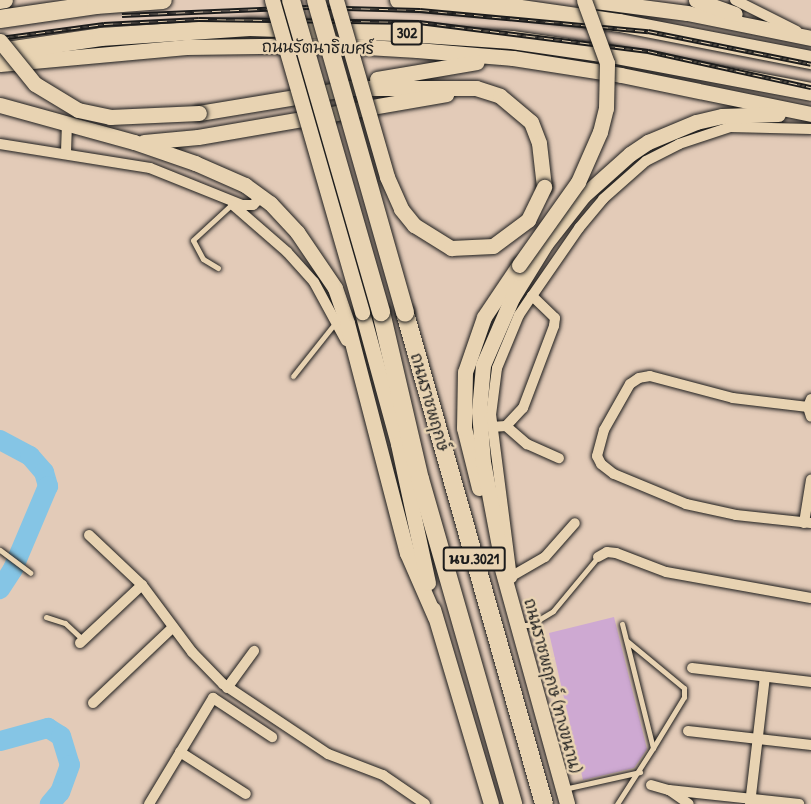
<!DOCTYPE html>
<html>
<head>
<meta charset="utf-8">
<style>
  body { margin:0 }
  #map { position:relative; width:811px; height:804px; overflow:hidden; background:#e3cbb8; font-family:"Patrick Hand","Playpen Sans Thai",sans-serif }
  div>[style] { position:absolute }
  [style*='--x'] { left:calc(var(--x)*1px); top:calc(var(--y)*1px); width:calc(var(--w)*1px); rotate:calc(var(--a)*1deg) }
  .river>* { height:20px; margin:-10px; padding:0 10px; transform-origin:10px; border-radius:10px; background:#85c5e5 }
  .building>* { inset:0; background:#cea9d2 }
  .roads { filter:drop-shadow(0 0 2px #1c1c1c) drop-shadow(0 0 2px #1c1c1c) }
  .service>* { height:5px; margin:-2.5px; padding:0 2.5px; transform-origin:2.5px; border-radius:2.5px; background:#e8d3b2 }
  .minor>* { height:10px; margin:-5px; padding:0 5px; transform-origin:5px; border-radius:5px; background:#e8d3b2 }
  .secondary>* { height:15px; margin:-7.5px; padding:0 7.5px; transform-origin:7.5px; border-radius:7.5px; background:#e8d3b2 }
  .primary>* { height:18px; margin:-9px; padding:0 9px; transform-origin:9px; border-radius:9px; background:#e8d3b2 }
  .rail>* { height:5px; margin-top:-2.5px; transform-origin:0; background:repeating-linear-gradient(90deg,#e8d3b2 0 9px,#1c1c1c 0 18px); box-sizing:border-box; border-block:2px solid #1c1c1c }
  .bridges { filter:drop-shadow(0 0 2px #1c1c1c) drop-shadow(0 0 2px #1c1c1c) }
  .secondary-bridge>* { height:15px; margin:-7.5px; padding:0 7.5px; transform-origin:7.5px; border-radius:7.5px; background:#e8d3b2 }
  .primary-bridge>* { height:18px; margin:-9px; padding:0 9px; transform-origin:9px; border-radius:9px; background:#e8d3b2 }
  span { translate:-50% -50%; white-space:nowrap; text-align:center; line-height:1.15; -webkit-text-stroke:5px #e8d3b2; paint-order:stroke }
  .shield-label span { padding:2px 4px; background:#e8d3b2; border:2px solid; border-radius:4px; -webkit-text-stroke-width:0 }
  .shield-label { font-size:15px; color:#1c1c1c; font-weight:700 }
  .street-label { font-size:16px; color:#1c1c1c }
</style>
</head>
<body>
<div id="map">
  <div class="river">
    <div style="--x:0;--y:440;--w:34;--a:28"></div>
    <div style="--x:30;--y:456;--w:21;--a:49"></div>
    <div style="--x:44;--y:472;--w:15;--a:74"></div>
    <div style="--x:48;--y:486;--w:90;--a:112.9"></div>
    <div style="--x:13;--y:569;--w:24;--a:123"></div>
    <div style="--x:0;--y:741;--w:50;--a:-15.2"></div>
    <div style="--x:48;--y:728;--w:15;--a:32"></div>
    <div style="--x:61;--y:736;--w:30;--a:73"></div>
    <div style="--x:70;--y:765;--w:29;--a:110"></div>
    <div style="--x:60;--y:792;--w:16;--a:130"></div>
  </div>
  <div class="building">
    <div style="clip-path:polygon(614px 617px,647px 749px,634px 768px,583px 780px,549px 633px)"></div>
  </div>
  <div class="roads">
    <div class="service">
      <div style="--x:218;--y:268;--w:17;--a:-149"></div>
      <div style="--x:203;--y:259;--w:21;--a:-118"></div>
      <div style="--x:193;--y:240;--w:53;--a:-42.7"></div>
      <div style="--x:293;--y:376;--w:69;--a:-51.5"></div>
      <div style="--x:0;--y:550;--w:38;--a:37"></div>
      <div style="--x:46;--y:617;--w:20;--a:18"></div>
      <div style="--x:65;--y:623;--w:25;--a:43"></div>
      <div style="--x:518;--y:625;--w:12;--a:0"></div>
      <div style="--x:530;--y:625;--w:27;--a:-31"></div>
      <div style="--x:553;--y:611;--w:70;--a:-50.2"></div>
      <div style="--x:627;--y:641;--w:74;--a:39.5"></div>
      <div style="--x:684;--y:688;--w:9;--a:90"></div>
      <div style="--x:684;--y:697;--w:60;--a:121.3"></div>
      <div style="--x:564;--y:789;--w:78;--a:-12.6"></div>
      <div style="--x:617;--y:804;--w:67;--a:-57.3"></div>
      <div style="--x:653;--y:748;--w:128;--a:-104"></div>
    </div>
    <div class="minor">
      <div style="--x:735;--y:0;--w:69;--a:26.6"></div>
      <div style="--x:0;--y:144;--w:152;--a:9.1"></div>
      <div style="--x:150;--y:168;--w:99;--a:21.9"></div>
      <div style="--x:242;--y:205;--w:11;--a:0"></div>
      <div style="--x:253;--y:205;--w:11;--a:-45"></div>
      <div style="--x:66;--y:152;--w:28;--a:-88"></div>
      <div style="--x:233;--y:205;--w:72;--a:41"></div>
      <div style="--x:287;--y:252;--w:40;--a:48"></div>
      <div style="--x:314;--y:282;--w:67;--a:61.5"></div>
      <div style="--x:811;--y:399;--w:9;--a:111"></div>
      <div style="--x:808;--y:407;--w:10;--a:73"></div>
      <div style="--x:808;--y:407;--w:76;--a:-173.2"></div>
      <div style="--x:733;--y:398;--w:86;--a:-165.2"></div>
      <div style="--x:650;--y:376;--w:11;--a:170"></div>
      <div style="--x:639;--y:378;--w:11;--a:146"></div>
      <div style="--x:630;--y:384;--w:53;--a:119.5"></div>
      <div style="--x:604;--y:430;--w:27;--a:105"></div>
      <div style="--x:597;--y:456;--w:9;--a:63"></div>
      <div style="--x:601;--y:464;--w:16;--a:38"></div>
      <div style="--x:614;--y:474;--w:78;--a:22.6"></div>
      <div style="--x:686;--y:504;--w:51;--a:12.4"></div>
      <div style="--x:736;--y:515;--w:75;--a:6.1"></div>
      <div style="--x:506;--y:426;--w:28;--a:41"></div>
      <div style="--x:527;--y:444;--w:35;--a:24"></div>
      <div style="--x:491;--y:427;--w:15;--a:-4"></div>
      <div style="--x:506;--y:426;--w:25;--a:-47"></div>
      <div style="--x:523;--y:408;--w:88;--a:-69.3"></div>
      <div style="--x:554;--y:326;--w:8;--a:-83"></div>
      <div style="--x:555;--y:318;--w:32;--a:-136"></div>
      <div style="--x:804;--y:523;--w:44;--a:-80.8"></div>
      <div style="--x:89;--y:535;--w:73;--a:43.3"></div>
      <div style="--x:142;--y:585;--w:84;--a:53.3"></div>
      <div style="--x:192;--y:652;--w:45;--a:45.9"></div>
      <div style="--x:223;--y:684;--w:126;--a:33.7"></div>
      <div style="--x:328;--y:754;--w:59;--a:20.9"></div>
      <div style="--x:383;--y:775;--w:51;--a:34.6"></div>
      <div style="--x:598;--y:557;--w:10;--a:-29"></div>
      <div style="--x:607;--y:552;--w:9;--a:6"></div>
      <div style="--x:616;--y:553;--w:53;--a:20.8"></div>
      <div style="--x:666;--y:572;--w:147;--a:10.2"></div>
      <div style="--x:512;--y:576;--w:38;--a:-30"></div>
      <div style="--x:545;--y:557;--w:45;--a:-48.6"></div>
      <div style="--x:512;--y:578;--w:164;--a:-97.3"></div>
      <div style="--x:491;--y:415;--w:47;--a:-82.7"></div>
      <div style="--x:497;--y:368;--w:57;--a:-67.5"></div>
      <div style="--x:519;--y:315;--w:23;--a:-56"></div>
      <div style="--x:532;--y:296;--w:83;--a:-55.3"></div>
      <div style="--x:579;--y:228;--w:38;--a:-50"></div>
      <div style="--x:603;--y:199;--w:57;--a:-41.5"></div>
      <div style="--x:646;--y:161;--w:37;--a:-27"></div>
      <div style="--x:679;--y:144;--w:54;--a:-18.4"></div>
      <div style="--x:730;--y:127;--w:81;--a:1.4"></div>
      <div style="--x:80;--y:643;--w:85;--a:-43.1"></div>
      <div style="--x:692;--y:668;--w:120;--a:6.7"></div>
      <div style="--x:227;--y:688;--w:46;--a:-53.9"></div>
      <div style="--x:93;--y:703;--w:110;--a:-43.5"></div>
      <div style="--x:688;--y:731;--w:124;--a:6.5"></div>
      <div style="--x:180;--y:752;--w:78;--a:32.5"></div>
      <div style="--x:651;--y:785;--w:19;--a:16"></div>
      <div style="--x:669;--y:790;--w:131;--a:6.1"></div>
      <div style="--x:669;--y:790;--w:24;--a:35"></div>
      <div style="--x:149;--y:804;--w:124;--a:-58.9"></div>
      <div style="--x:213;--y:698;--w:71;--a:33.5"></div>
      <div style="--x:750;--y:804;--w:128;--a:-83.3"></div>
    </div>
    <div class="secondary">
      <div style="--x:588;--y:0;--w:100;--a:7.5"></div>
      <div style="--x:687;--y:13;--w:126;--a:11.4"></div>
      <div style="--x:696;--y:0;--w:41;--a:19.7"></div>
      <div style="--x:0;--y:1;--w:5;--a:-11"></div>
      <div style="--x:0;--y:64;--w:187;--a:-5.2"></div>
      <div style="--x:186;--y:47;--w:147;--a:-0.8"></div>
      <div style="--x:333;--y:45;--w:84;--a:3.4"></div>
      <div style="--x:417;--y:50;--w:96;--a:4.8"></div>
      <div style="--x:513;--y:58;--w:109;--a:8.9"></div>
      <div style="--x:621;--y:75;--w:194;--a:11.6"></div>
      <div style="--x:377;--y:79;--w:101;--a:-9.6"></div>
      <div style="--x:0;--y:105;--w:139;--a:15.4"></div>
      <div style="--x:134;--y:142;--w:65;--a:19"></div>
      <div style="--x:195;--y:163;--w:55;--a:23.7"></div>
      <div style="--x:245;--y:185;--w:31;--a:36"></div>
      <div style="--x:270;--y:203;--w:40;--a:47"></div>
      <div style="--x:297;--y:232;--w:68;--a:55.8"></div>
      <div style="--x:335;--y:288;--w:37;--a:71"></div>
      <div style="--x:347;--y:323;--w:238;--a:75.4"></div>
      <div style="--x:407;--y:553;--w:70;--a:66.4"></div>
      <div style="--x:199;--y:113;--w:153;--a:-9.4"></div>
      <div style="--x:350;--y:88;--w:126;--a:0"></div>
      <div style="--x:476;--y:88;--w:25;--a:18"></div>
      <div style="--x:500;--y:96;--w:40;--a:40"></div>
      <div style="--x:531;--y:122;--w:22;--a:69"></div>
      <div style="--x:539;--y:143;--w:44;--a:83.5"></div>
      <div style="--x:144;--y:142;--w:54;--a:-5.3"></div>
      <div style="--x:198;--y:137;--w:252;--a:-9.8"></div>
      <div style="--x:362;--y:312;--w:137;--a:74.7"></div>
      <div style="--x:398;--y:444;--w:142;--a:77.8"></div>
      <div style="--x:479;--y:488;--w:62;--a:-104"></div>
      <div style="--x:464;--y:428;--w:56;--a:-89"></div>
      <div style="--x:465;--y:372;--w:58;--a:-70.9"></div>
      <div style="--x:484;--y:317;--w:63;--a:-56.1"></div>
      <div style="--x:502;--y:569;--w:244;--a:74.5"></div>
      <div style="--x:505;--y:578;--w:118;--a:-100.7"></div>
      <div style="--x:483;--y:462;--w:51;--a:-94.5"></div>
      <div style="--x:479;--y:411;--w:46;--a:-85"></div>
      <div style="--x:483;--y:365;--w:73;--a:-66.6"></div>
      <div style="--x:512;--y:298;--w:65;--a:-58.3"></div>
      <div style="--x:546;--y:243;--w:60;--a:-51.8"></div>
      <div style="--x:583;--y:196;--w:63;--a:-41.8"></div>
      <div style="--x:630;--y:154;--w:22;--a:-34"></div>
      <div style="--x:648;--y:142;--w:52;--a:-22.6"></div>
      <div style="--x:696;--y:122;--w:27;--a:-13"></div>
      <div style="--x:722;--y:116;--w:56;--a:-2"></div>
      <div style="--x:433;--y:609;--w:203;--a:73.4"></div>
    </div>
    <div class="primary">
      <div style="--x:399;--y:0;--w:115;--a:4"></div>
      <div style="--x:514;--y:8;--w:107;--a:8.1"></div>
      <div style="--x:620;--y:23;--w:195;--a:11"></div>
      <div style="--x:0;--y:19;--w:97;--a:-8.3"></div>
      <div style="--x:96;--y:5;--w:67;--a:-4.3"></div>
      <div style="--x:0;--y:52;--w:102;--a:-8.4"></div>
      <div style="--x:101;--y:37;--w:149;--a:-3.8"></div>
      <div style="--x:250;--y:27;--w:144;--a:2"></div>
      <div style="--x:394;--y:32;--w:118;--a:3.9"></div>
      <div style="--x:512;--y:40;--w:105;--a:8.2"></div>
      <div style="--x:616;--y:55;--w:198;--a:10.7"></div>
      <div style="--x:381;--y:312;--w:171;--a:76.9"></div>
      <div style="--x:420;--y:479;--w:338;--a:74"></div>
      <div style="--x:405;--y:313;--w:510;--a:74.19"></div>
    </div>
  </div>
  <div class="rail">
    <div style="--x:122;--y:15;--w:185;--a:-2.5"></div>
    <div style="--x:307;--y:7;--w:113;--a:1.5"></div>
    <div style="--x:420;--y:10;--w:229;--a:5.3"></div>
    <div style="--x:648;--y:31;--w:166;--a:11.4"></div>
    <div style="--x:0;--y:38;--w:105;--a:-7.7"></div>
    <div style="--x:104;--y:24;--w:95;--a:-3"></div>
    <div style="--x:199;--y:19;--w:220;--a:0.8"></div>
    <div style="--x:419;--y:22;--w:231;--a:7.2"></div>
    <div style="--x:648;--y:51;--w:167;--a:12.5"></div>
  </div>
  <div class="bridges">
    <div class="secondary-bridge">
      <div style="--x:272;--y:0;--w:325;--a:73.9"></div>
      <div style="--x:336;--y:0;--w:184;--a:73.9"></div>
      <div style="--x:387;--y:177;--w:35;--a:66"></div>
      <div style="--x:401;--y:209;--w:21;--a:51"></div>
      <div style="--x:414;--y:225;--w:44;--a:31.9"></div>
      <div style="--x:451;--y:248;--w:42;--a:-2.7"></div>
      <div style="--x:493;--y:246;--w:44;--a:-36.6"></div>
      <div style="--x:528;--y:220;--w:37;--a:-64"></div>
      <div style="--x:0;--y:41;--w:55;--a:50.9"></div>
      <div style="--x:35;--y:84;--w:50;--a:31.2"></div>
      <div style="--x:78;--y:110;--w:33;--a:12"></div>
      <div style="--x:110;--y:117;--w:89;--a:-2.6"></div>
      <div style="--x:519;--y:265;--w:102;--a:-54.6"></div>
      <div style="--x:578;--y:182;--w:55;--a:-66.3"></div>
      <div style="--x:600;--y:132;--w:25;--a:-76"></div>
      <div style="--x:606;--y:108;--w:45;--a:-88.7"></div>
      <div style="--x:607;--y:63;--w:67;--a:-110.1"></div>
    </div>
    <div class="primary-bridge">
      <div style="--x:291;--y:0;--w:325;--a:73.9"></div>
      <div style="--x:316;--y:0;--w:325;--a:74.1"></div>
    </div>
  </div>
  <div class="shield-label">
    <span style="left:407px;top:33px">302</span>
    <span style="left:474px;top:559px">นบ.3021</span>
  </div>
  <div class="street-label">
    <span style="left:318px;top:47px;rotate:1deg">ถนนรัตนาธิเบศร์</span>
    <span style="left:430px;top:402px;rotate:74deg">ถนนราชพฤกษ์</span>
    <span style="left:553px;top:686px;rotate:75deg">ถนนราชพฤกษ์ (ทางขนาน)</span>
  </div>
</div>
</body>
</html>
